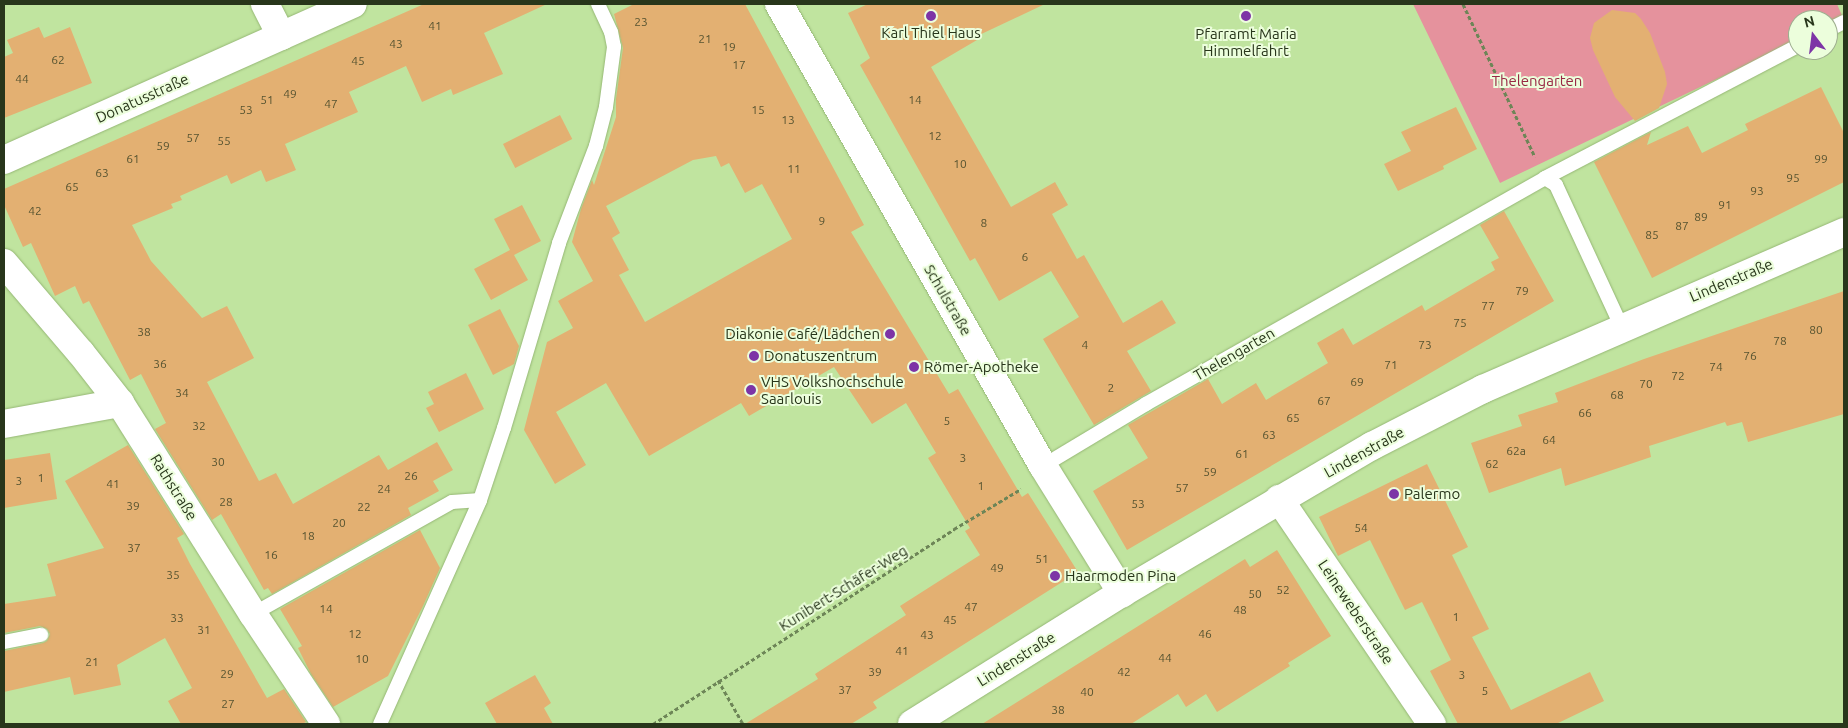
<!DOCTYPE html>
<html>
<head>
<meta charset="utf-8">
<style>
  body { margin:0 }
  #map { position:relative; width:1848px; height:728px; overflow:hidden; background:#c0e49f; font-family:Ubuntu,sans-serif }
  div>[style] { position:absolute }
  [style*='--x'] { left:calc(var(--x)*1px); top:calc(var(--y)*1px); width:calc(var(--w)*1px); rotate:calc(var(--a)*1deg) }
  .green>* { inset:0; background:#e5929d }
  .building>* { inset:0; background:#e3b072; transform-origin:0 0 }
  .path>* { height:3px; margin-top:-1.5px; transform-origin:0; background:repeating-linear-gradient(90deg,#6d8557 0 4px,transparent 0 6.5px) }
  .roads { filter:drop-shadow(0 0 1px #95b775) drop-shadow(0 0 1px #95b775) }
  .lane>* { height:14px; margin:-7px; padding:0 7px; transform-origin:7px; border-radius:7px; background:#fff }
  .street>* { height:28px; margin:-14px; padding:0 14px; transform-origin:14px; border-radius:14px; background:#fff }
  .secondary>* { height:28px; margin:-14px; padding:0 14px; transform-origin:14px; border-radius:14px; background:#fff }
  .dots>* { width:14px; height:14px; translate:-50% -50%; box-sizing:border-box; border:2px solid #ecfedc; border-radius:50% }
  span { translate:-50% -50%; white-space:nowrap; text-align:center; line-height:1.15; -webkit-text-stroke:4px #ecfedc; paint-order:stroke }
  .number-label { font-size:12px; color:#575431 }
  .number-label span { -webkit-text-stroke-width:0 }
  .poi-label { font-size:15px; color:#28361b }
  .right { translate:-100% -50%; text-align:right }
  .left { translate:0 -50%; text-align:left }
  .park-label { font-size:15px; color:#982844 }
  .street-label { font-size:15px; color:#28361b }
  .frame { position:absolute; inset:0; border:5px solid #28361b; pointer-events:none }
  .north { position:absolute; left:1788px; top:10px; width:50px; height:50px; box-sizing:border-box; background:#ecfedc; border:1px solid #9eae8f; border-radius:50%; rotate:345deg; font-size:14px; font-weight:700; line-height:20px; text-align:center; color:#28361b }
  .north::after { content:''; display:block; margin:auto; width:18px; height:22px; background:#7d34a6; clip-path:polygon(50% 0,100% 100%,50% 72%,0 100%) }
</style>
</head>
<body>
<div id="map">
  <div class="green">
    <div style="clip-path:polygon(1413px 4px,1837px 4px,1843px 18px,1828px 25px,1828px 20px,1798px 20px,1798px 40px,1500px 183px)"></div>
  </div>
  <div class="building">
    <div style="clip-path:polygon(424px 4px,547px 4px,484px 33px,503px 74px,453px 95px,451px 89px,422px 102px,406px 66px,349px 92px,358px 112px,285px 144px,296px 170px,266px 182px,261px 170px,231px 184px,227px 175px,180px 196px,182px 200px,171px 204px,173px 208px,132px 225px,151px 261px,202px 318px,227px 306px,254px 358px,207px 382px,259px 481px,276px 473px,293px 504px,379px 455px,388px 470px,437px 442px,453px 470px,433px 481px,439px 491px,408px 508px,411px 515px,272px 594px,268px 588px,264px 590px,221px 514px,212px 520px,155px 429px,166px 423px,141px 374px,130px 380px,89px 301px,83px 304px,75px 286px,55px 296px,31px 243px,23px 247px,4px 205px,4px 189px)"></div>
    <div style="clip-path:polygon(evenodd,634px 4px,745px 4px,864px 225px,851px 232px,949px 394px,958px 389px,1022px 497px,1028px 493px,1078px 572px,873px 702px,877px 708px,851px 724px,745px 724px,818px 679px,815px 674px,906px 615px,900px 606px,980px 555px,965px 531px,970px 528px,928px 458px,936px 453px,906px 403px,872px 424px,834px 367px,749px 416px,741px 403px,649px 456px,606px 383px,556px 412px,586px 465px,555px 484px,524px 430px,547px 342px,573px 328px,558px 301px,593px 281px,572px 242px,581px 209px,592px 180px,594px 185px,616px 117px,616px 99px,623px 48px,614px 14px,634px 4px,716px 156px,721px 167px,729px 163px,745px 193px,762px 184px,792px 239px,645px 322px,619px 275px,629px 270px,612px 238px,620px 233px,606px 206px,693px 160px,716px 156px)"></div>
    <div style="clip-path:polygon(868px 4px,1045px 4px,975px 37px,977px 40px,931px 67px,1011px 207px,1055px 182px,1068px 205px,1052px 214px,1077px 259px,1084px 255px,1123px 323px,1162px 300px,1176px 323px,1127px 351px,1151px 391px,1094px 425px,1043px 339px,1079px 317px,1051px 271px,999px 301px,975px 258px,970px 261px,860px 65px,870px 58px,848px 13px)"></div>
    <div style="clip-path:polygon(1612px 10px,1635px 13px,1641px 19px,1650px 33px,1665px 72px,1667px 84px,1659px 108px,1635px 121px,1615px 97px,1593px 50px,1590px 38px,1594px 23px)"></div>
    <div style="clip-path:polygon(39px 27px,44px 38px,70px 27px,92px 83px,4px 118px,4px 57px,13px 53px,7px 40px)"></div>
    <div style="clip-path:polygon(1821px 87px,1844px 133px,1844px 182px,1652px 278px,1594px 162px,1651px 132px,1647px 145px,1688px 126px,1702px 153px,1748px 130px,1745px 124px)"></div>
    <div style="clip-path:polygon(1456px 107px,1477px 149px,1443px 166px,1444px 169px,1398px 191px,1384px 164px,1411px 151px,1401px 132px)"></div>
    <div style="left:560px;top:115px;width:27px;height:64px;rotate:63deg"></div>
    <div style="clip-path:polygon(522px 205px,541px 241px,514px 255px,528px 280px,491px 300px,474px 269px,510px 250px,494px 219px)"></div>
    <div style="clip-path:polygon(1504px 211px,1554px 301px,1127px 550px,1093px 491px,1148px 458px,1128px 425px,1208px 379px,1222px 404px,1256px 383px,1266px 400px,1328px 363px,1317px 343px,1343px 328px,1353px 345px,1422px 305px,1425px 311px,1495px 270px,1491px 262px,1499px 258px,1480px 225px)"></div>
    <div style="clip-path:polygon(1844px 291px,1844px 414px,1748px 442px,1742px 422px,1727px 426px,1725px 422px,1649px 446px,1651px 457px,1565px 486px,1561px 468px,1489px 493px,1471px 443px,1522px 426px,1518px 415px,1558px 402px,1555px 393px,1644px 359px)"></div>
    <div style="clip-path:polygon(500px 309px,519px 346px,514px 364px,493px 375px,468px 325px)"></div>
    <div style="clip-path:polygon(466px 373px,484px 409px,439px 432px,426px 408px,434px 404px,428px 392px)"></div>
    <div style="clip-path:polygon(128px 445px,184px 534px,177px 538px,190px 564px,267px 698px,284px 689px,306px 722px,302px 724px,181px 724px,168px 701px,192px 688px,165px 638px,117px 665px,121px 685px,74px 695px,70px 677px,4px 692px,4px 651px,43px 643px,47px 641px,50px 634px,47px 629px,40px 626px,4px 633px,4px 604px,56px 596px,47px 564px,104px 548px,65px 481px)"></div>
    <div style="clip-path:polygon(50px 453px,57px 499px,4px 508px,4px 460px)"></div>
    <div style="clip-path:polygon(1427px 464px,1468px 547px,1452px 555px,1489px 629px,1472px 637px,1511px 710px,1590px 672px,1604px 701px,1556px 724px,1458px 724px,1430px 671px,1451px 660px,1422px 602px,1405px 610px,1370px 540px,1338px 556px,1319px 517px)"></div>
    <div style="clip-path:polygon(420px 530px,440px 568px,423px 606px,388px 676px,333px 707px,311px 674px,298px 648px,302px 646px,280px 609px)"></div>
    <div style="clip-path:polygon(1277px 550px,1331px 636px,1288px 663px,1290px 666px,1217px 712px,1206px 694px,1186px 707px,1178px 694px,1131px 724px,982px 724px,1245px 559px,1250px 567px)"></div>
    <div style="clip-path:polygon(535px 675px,551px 703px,544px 708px,553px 724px,497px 724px,485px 703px)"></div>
  </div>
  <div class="path">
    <div style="--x:1463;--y:4;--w:169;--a:64.8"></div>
    <div style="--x:718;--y:680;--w:51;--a:60.4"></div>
    <div style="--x:653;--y:724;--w:359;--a:-32.9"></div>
    <div style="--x:954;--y:529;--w:78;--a:-30.8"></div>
  </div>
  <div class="roads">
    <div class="lane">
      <div style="--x:1828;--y:30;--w:18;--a:-27"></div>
      <div style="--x:1545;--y:178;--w:13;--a:32"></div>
      <div style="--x:1556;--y:185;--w:157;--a:65.2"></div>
      <div style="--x:1043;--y:466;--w:120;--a:-31"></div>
      <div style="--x:1146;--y:404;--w:459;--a:-29.5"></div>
      <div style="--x:1545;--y:178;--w:285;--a:-27.6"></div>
      <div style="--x:253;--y:614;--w:228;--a:-29.4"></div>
      <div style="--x:452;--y:502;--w:28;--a:-4"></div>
      <div style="--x:4;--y:642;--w:38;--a:-11"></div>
      <div style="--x:380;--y:724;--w:245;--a:-65.9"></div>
      <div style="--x:480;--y:500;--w:76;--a:-71.6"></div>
      <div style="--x:504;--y:428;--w:193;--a:-73.4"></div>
      <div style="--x:559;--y:243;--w:104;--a:-69.1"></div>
      <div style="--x:596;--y:146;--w:40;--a:-75.6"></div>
      <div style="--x:606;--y:107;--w:61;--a:-82.4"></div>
      <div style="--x:614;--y:47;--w:15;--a:-101"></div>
      <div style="--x:611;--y:32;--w:31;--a:-115"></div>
    </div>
    <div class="street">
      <div style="--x:265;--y:4;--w:36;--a:63"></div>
      <div style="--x:779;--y:4;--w:532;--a:60.26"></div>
      <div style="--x:1043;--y:466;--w:150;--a:58.1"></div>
      <div style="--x:4;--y:160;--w:382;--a:-24.1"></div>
      <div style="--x:4;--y:263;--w:118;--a:49.5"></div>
      <div style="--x:81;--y:353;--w:63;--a:52"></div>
      <div style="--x:120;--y:403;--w:249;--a:57.8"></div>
      <div style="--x:253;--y:614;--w:132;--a:56.4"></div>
      <div style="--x:4;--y:424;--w:118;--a:-10.3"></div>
      <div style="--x:1279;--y:499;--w:272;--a:55.8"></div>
    </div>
    <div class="secondary">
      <div style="--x:912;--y:724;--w:248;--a:-32"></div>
      <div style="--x:1122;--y:593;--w:290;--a:-30.5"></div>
      <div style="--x:1372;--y:446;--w:125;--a:-27.2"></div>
      <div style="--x:1483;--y:389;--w:394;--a:-23.5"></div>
    </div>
  </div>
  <div class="dots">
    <div style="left:931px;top:16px;background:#7d34a6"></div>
    <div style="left:1246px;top:16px;background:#7d34a6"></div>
    <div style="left:890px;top:334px;background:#7d34a6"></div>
    <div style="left:754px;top:356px;background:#7d34a6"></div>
    <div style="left:914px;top:367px;background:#7d34a6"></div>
    <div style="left:751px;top:390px;background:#7d34a6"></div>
    <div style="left:1394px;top:494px;background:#7d34a6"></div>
    <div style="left:1055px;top:576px;background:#7d34a6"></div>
  </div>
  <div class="number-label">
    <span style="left:641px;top:22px">23</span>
    <span style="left:435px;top:26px">41</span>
    <span style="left:705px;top:39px">21</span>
    <span style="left:396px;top:44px">43</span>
    <span style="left:729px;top:47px">19</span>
    <span style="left:58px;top:60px">62</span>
    <span style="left:358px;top:61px">45</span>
    <span style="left:739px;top:65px">17</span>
    <span style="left:22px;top:79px">44</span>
    <span style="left:290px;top:94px">49</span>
    <span style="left:267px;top:100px">51</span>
    <span style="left:915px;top:100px">14</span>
    <span style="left:331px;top:104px">47</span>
    <span style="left:246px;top:110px">53</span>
    <span style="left:758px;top:110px">15</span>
    <span style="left:788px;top:120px">13</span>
    <span style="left:935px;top:136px">12</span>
    <span style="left:193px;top:138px">57</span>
    <span style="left:224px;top:141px">55</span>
    <span style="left:163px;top:146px">59</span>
    <span style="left:133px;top:159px">61</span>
    <span style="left:1821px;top:159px">99</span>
    <span style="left:960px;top:164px">10</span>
    <span style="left:794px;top:169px">11</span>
    <span style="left:102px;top:173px">63</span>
    <span style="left:1793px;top:178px">95</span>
    <span style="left:72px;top:187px">65</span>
    <span style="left:1757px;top:191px">93</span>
    <span style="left:1725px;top:205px">91</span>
    <span style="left:35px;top:211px">42</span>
    <span style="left:1701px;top:217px">89</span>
    <span style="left:822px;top:221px">9</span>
    <span style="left:984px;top:223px">8</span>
    <span style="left:1682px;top:226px">87</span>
    <span style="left:1652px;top:235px">85</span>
    <span style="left:1025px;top:257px">6</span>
    <span style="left:1522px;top:291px">79</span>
    <span style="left:1488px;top:306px">77</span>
    <span style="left:1460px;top:323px">75</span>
    <span style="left:1816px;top:330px">80</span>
    <span style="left:144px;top:332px">38</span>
    <span style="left:1780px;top:341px">78</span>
    <span style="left:1085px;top:345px">4</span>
    <span style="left:1425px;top:345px">73</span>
    <span style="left:1750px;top:356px">76</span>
    <span style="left:160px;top:364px">36</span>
    <span style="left:1391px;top:365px">71</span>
    <span style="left:1716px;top:367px">74</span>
    <span style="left:1678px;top:376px">72</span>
    <span style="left:1357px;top:382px">69</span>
    <span style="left:1646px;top:384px">70</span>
    <span style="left:1111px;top:388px">2</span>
    <span style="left:182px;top:393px">34</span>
    <span style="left:1617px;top:395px">68</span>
    <span style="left:1324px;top:401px">67</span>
    <span style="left:1585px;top:413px">66</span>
    <span style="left:1293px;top:418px">65</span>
    <span style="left:947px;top:421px">5</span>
    <span style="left:199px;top:426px">32</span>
    <span style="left:1269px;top:435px">63</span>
    <span style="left:1549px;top:440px">64</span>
    <span style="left:1516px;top:451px">62a</span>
    <span style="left:1242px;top:454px">61</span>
    <span style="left:963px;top:458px">3</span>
    <span style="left:218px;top:462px">30</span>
    <span style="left:1492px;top:464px">62</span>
    <span style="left:1210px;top:472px">59</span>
    <span style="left:411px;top:476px">26</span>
    <span style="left:41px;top:478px">1</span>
    <span style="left:19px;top:481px">3</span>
    <span style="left:113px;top:484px">41</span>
    <span style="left:981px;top:486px">1</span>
    <span style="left:1182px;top:488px">57</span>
    <span style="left:384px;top:489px">24</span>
    <span style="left:226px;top:502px">28</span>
    <span style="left:1138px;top:504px">53</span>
    <span style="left:133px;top:506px">39</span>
    <span style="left:364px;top:507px">22</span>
    <span style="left:339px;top:523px">20</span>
    <span style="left:1361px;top:528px">54</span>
    <span style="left:308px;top:536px">18</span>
    <span style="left:134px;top:548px">37</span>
    <span style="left:271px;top:555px">16</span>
    <span style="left:1042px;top:559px">51</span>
    <span style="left:997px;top:568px">49</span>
    <span style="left:173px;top:575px">35</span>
    <span style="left:1283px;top:590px">52</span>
    <span style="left:1255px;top:594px">50</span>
    <span style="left:971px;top:607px">47</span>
    <span style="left:326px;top:609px">14</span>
    <span style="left:1240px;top:610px">48</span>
    <span style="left:1456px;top:617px">1</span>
    <span style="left:177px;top:618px">33</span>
    <span style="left:950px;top:620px">45</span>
    <span style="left:204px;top:630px">31</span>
    <span style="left:355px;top:634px">12</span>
    <span style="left:1205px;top:634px">46</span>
    <span style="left:927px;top:635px">43</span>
    <span style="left:902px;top:651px">41</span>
    <span style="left:1165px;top:658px">44</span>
    <span style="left:362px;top:659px">10</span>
    <span style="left:92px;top:662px">21</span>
    <span style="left:875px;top:672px">39</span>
    <span style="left:1124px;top:672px">42</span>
    <span style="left:227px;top:674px">29</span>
    <span style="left:1462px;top:675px">3</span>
    <span style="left:845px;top:690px">37</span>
    <span style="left:1485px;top:691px">5</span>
    <span style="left:1087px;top:692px">40</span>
    <span style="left:228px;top:704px">27</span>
    <span style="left:1058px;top:710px">38</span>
  </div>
  <div class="poi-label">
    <span style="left:931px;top:33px">Karl Thiel Haus</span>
    <span style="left:1246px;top:42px">Pfarramt Maria<br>Himmelfahrt</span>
    <span class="right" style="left:880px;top:334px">Diakonie Café/Lädchen</span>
    <span class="left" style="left:764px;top:356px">Donatuszentrum</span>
    <span class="left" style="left:924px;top:367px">Römer-Apotheke</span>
    <span class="left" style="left:761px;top:390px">VHS Volkshochschule<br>Saarlouis</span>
    <span class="left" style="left:1404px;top:494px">Palermo</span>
    <span class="left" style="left:1065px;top:576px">Haarmoden Pina</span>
  </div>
  <div class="park-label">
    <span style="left:1537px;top:81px">Thelengarten</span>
  </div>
  <div class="street-label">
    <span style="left:142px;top:98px;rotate:-24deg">Donatusstraße</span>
    <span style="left:1731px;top:280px;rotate:-23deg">Lindenstraße</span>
    <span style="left:948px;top:300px;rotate:60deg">Schulstraße</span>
    <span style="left:1234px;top:354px;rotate:-30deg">Thelengarten</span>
    <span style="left:1364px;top:452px;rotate:-29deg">Lindenstraße</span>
    <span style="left:174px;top:487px;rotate:58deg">Rathstraße</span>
    <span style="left:843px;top:588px;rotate:-32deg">Kunibert-Schäfer-Weg</span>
    <span style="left:1356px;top:612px;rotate:56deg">Leineweberstraße</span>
    <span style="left:1016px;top:659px;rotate:-32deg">Lindenstraße</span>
  </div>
  <div class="frame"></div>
  <div class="north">N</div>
</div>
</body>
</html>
